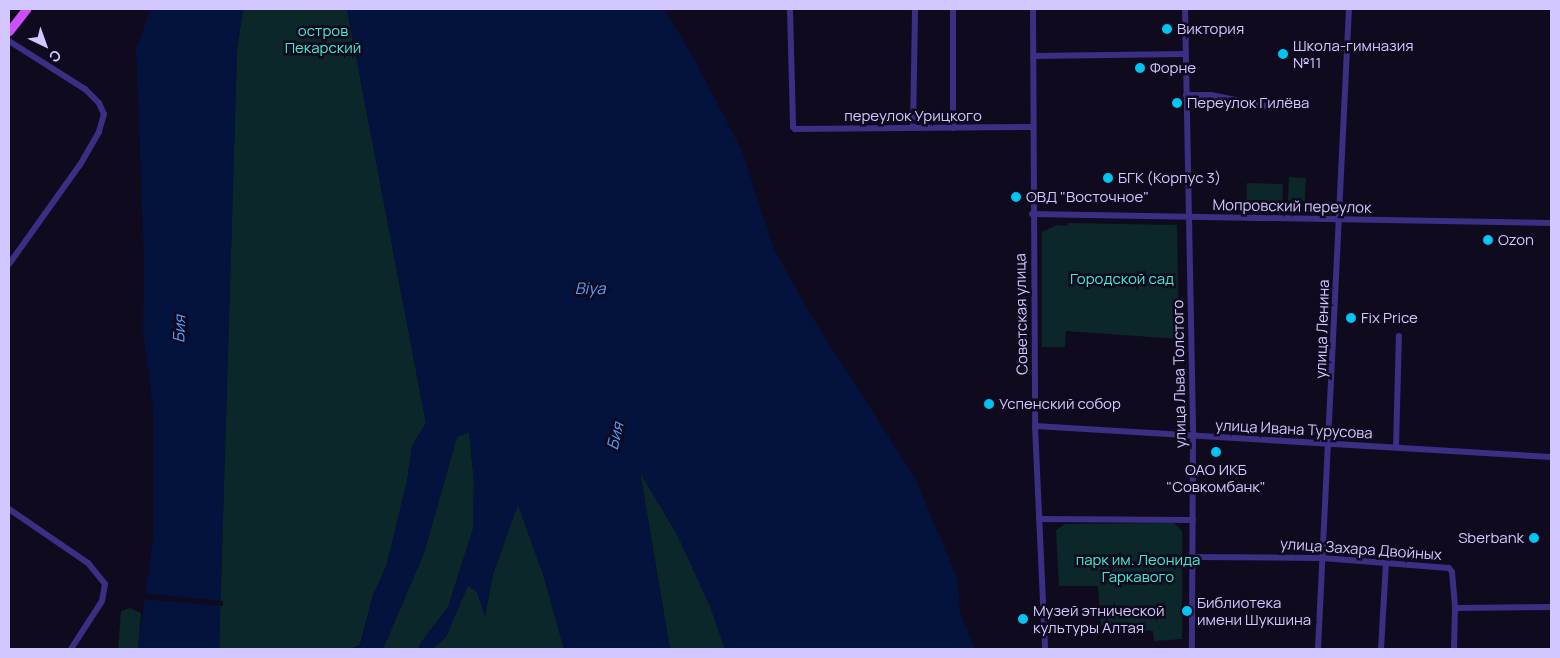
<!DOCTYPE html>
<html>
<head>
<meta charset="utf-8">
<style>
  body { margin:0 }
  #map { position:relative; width:1560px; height:658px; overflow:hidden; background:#0f0a1e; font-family:Manrope,sans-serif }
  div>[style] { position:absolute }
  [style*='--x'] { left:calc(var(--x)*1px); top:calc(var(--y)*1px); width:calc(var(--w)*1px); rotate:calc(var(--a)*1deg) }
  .green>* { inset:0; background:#0c2729; transform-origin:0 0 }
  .water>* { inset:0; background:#04133d }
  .pier>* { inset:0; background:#0f0a1e }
  .minor>* { height:6px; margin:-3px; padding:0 3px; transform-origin:3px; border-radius:3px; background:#3a2f83 }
  .major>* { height:9px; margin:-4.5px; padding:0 4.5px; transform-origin:4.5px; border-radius:4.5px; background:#cd4eff }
  .dots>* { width:14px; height:14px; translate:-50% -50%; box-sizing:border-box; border:2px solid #0f0a1e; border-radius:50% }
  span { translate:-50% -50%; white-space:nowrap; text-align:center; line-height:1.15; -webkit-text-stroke:5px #0f0a1e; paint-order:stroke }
  .poi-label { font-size:15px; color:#d2c7ff }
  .left { translate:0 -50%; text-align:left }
  .right { translate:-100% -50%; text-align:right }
  .park-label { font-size:15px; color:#47ebd1 }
  .street-label { font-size:15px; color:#d2c7ff }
  .water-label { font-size:16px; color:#55a1ff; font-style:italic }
  .frame { position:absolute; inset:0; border:10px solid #d2c7ff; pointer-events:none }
  .north { position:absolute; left:20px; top:20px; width:50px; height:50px; -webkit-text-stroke:4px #0f0a1e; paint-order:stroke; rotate:138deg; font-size:14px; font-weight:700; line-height:20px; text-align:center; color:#d2c7ff }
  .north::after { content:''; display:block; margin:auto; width:18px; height:22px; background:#d2c7ff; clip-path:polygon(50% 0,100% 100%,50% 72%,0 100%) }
</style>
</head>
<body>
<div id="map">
  <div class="green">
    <div style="clip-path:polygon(243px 9px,347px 9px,426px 423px,412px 446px,407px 481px,387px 564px,372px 598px,360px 645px,350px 649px,219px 649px,237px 50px)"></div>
    <div style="left:1289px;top:177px;width:17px;height:25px;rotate:3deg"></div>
    <div style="left:1247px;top:183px;width:36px;height:17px;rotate:2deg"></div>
    <div style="clip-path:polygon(1068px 223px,1177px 225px,1179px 339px,1066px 331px,1065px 347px,1042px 347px,1042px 232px,1057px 225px,1067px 226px)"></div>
    <div style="clip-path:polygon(469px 432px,474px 481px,473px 529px,448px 607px,420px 644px,419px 649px,383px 649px,424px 553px,457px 437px)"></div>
    <div style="clip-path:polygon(640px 472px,678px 536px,710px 606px,725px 649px,670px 649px)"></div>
    <div style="clip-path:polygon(518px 504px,544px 577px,564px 649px,432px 649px,446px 637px,468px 585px,477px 592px,485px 615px,493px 574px)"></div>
    <div style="clip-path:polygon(1174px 523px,1182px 531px,1182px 639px,1154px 641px,1153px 631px,1101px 626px,1098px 586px,1059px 586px,1056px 530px,1065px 524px)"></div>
    <div style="clip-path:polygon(130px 608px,141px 613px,138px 649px,118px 649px,121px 611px)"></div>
  </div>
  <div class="water">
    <div style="clip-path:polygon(151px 9px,243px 9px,237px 50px,219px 649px,138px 649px,153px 538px,153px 409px,143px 330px,144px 260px,136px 48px)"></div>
    <div style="clip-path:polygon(347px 9px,664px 9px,695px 60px,741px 149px,773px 247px,812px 317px,915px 478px,958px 580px,960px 612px,975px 649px,725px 649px,710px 606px,678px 536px,640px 473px,670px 649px,564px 649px,544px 577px,518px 505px,493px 574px,485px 617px,477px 592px,468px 586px,446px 637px,432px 649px,419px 649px,420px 644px,448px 607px,473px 529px,474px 481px,469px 432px,457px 437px,424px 553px,383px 649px,350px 649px,361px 645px,372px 598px,387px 564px,407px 481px,412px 446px,426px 423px)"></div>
  </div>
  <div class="pier">
    <div style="clip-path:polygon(142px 593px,223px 601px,223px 606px,141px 599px)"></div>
  </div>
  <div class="minor">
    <div style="--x:790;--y:9;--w:118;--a:88.5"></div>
    <div style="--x:793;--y:127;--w:3;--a:45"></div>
    <div style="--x:795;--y:129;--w:238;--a:-0.5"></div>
    <div style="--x:953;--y:9;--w:119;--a:90"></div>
    <div style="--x:1033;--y:9;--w:417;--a:89.7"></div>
    <div style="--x:1035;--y:426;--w:223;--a:87.4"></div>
    <div style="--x:1185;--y:9;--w:427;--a:88.9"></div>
    <div style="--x:1193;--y:436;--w:213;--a:90.3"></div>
    <div style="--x:9;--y:41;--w:90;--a:32.3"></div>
    <div style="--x:85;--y:89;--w:20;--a:45"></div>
    <div style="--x:99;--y:103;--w:12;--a:66"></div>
    <div style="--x:104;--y:114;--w:19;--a:106"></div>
    <div style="--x:99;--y:132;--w:39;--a:120"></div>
    <div style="--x:79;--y:166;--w:120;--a:125.5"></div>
    <div style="--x:1033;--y:56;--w:152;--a:-0.8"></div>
    <div style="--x:1186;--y:95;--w:25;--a:0"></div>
    <div style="--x:1211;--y:95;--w:66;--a:11.3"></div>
    <div style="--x:913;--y:128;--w:119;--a:-89"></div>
    <div style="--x:1032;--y:214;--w:519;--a:0.99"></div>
    <div style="--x:1035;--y:426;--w:517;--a:3.44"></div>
    <div style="--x:1396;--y:447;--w:111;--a:-88.5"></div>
    <div style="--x:9;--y:509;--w:96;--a:34.4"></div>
    <div style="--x:88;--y:563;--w:27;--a:51"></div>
    <div style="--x:105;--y:584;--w:17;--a:100"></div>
    <div style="--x:102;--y:601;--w:57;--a:122.9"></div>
    <div style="--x:1039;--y:519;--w:154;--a:0.4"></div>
    <div style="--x:1192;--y:557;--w:130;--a:0.4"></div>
    <div style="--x:1322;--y:558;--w:127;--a:4.5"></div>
    <div style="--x:1449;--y:568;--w:5;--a:53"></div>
    <div style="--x:1452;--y:572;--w:36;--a:85"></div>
    <div style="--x:1455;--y:608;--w:41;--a:91.4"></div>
    <div style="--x:1455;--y:608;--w:96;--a:-0.6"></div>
    <div style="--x:1318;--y:649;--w:641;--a:-87.23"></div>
    <div style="--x:1381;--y:649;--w:86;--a:-86.7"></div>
  </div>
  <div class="major">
    <div style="--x:9;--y:31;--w:28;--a:-52"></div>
  </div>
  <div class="dots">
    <div style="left:1167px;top:29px;background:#00c4f2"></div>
    <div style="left:1283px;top:54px;background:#00c4f2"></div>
    <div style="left:1140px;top:68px;background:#00c4f2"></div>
    <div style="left:1177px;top:103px;background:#00c4f2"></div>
    <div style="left:1108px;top:178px;background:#00c4f2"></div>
    <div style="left:1016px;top:197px;background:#00c4f2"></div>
    <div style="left:1488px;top:240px;background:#00c4f2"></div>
    <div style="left:1351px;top:318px;background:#00c4f2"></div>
    <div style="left:989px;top:404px;background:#00c4f2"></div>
    <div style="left:1216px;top:452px;background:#00c4f2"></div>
    <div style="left:1534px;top:538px;background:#00c4f2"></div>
    <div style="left:1187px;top:611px;background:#00c4f2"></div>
    <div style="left:1023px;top:619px;background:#00c4f2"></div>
  </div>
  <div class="poi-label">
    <span class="left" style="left:1177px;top:29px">Виктория</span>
    <span class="left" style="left:1293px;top:54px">Школа-гимназия<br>№11</span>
    <span class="left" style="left:1150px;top:68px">Форне</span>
    <span class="left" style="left:1187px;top:103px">Переулок Гилёва</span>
    <span class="left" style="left:1118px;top:178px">БГК (Корпус 3)</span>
    <span class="left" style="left:1026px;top:197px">ОВД "Восточное"</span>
    <span class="left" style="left:1498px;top:240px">Ozon</span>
    <span class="left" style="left:1361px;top:318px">Fix Price</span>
    <span class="left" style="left:999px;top:404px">Успенский собор</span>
    <span style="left:1216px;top:478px">ОАО ИКБ<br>"Совкомбанк"</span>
    <span class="right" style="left:1524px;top:538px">Sberbank</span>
    <span class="left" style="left:1197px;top:611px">Библиотека<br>имени Шукшина</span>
    <span class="left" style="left:1033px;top:619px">Музей этнической<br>культуры Алтая</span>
  </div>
  <div class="park-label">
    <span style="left:323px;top:39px">остров<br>Пекарский</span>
    <span style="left:1122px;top:279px">Городской сад</span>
    <span style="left:1138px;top:568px">парк им. Леонида<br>Гаркавого</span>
  </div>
  <div class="street-label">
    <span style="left:913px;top:116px">переулок Урицкого</span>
    <span style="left:1292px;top:206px;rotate:1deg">Мопровский переулок</span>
    <span style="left:1021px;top:314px;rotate:-91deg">Советская улица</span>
    <span style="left:1322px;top:329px;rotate:-88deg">улица Ленина</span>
    <span style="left:1179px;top:374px;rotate:-91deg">улица Льва Толстого</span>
    <span style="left:1294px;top:429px;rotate:3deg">улица Ивана Турусова</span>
    <span style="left:1361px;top:549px;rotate:4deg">улица Захара Двойных</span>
  </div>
  <div class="water-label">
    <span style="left:590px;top:288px">Biya</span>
    <span style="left:179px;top:329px;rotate:-88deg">Бия</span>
    <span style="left:615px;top:436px;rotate:-77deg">Бия</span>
  </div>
  <div class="frame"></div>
  <div class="north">С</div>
</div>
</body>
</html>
